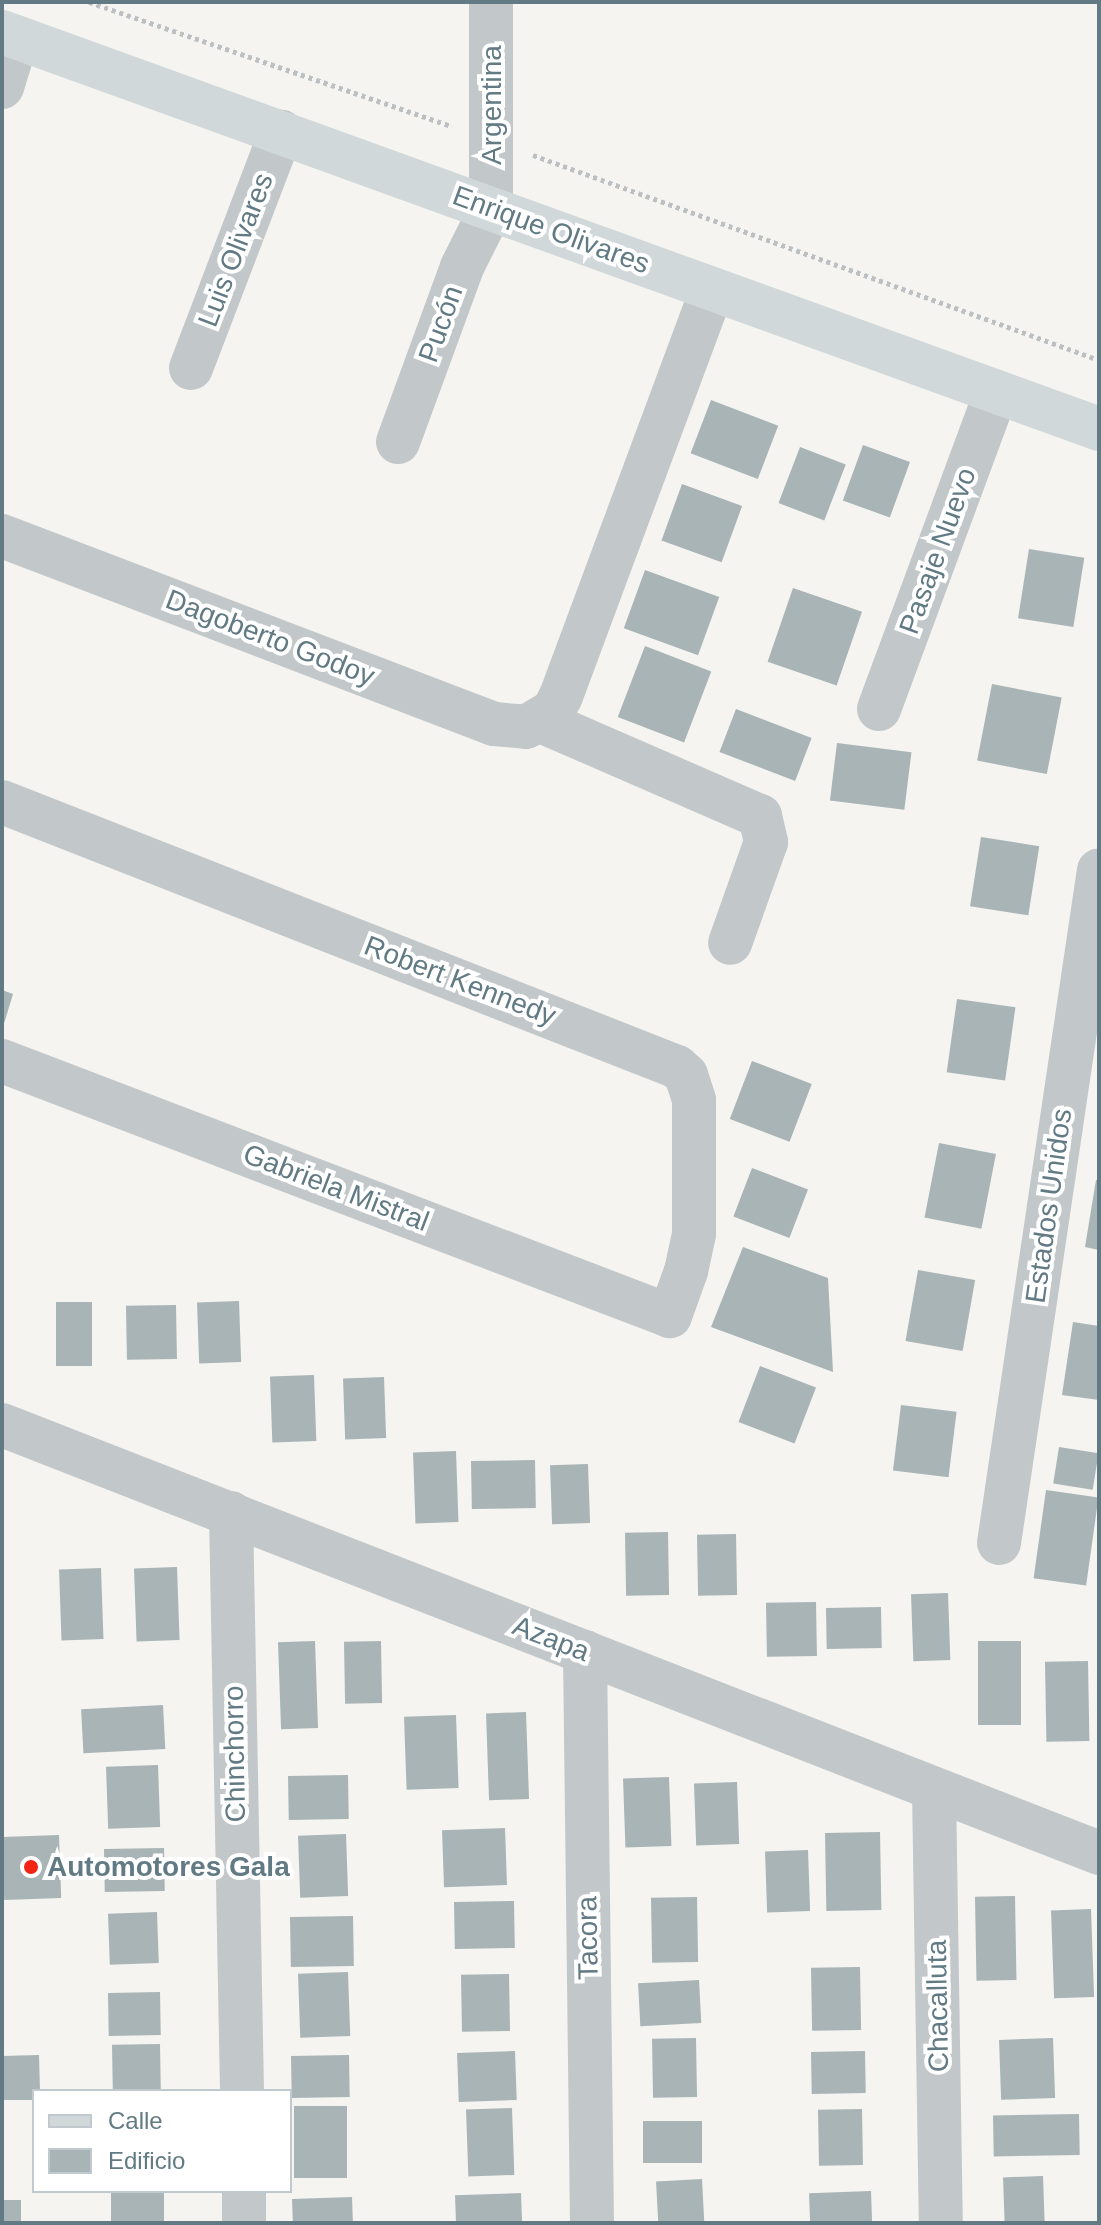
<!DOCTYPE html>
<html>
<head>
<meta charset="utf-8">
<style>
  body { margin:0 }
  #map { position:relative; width:1101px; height:2225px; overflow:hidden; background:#f5f4f0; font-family:Helvetica,sans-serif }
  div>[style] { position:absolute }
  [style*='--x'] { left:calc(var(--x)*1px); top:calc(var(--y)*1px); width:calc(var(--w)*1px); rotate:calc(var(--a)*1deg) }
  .building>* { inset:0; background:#a8b4b6; transform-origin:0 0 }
  .path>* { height:5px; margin-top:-2.5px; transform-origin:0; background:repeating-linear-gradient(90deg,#bdc0c2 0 4px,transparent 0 8px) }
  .minor>* { height:44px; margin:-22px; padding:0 22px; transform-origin:22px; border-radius:22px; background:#c2c7c9 }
  .major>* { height:44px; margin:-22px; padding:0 22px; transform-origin:22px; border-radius:22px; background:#d0d8da }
  .dots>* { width:22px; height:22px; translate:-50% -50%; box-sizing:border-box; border:4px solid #fff; border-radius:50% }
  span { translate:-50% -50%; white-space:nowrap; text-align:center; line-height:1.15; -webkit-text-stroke:8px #fff; paint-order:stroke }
  .street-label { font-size:28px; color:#617a84 }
  .poi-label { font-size:28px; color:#617a84; font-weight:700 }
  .left { translate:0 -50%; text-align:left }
  .frame { position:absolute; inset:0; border:4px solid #617a84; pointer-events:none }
  .legend { position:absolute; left:32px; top:2089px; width:260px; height:104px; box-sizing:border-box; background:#fff; border:2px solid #c0cace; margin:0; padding:10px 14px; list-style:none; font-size:24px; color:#617a84 }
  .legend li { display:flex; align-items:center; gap:16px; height:40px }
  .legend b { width:40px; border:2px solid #c0cace }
</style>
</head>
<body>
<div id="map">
  <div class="building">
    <div style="left:711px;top:400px;width:72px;height:57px;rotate:21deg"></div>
    <div style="left:863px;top:445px;width:50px;height:59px;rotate:20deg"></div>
    <div style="left:800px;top:447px;width:49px;height:60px;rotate:21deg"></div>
    <div style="left:682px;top:484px;width:64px;height:60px;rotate:20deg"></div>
    <div style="left:1029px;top:549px;width:56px;height:70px;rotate:9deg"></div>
    <div style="left:645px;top:570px;width:79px;height:62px;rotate:20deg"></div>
    <div style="left:793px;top:588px;width:73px;height:78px;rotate:19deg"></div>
    <div style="left:645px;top:646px;width:71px;height:76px;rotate:21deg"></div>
    <div style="left:992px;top:684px;width:71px;height:78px;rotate:11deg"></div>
    <div style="left:736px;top:709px;width:81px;height:46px;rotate:21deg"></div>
    <div style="left:837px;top:743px;width:75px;height:58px;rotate:7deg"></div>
    <div style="left:981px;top:837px;width:59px;height:70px;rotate:9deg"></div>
    <div style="clip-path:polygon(2px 990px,13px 994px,3px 1027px,2px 1027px)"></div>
    <div style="left:957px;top:999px;width:59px;height:74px;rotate:8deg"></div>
    <div style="left:752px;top:1061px;width:64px;height:62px;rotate:21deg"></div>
    <div style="left:939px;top:1143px;width:58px;height:76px;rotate:11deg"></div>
    <div style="left:752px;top:1168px;width:60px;height:52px;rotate:21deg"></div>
    <div style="clip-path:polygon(1096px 1180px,1099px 1180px,1099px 1250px,1085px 1247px)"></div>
    <div style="clip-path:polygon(743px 1247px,828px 1278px,833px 1372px,711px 1327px)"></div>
    <div style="left:918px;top:1270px;width:58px;height:72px;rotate:10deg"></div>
    <div style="left:239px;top:1301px;width:61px;height:42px;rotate:88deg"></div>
    <div style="left:56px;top:1302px;width:36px;height:64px"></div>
    <div style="left:176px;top:1305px;width:54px;height:50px;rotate:89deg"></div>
    <div style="clip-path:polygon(1073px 1322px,1099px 1326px,1099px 1400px,1062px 1395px)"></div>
    <div style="left:760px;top:1366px;width:60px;height:60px;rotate:21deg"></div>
    <div style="left:314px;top:1375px;width:66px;height:44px;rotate:88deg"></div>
    <div style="left:384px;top:1377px;width:61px;height:41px;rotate:88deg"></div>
    <div style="left:901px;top:1405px;width:56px;height:66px;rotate:7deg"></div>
    <div style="left:1059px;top:1447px;width:40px;height:37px;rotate:9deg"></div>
    <div style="left:456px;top:1451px;width:71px;height:43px;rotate:88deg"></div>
    <div style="left:535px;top:1460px;width:48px;height:64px;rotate:89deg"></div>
    <div style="left:588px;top:1464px;width:59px;height:38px;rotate:88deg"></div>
    <div style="left:1046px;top:1490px;width:53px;height:89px;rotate:8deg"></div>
    <div style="left:668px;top:1532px;width:63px;height:43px;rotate:89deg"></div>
    <div style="left:736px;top:1534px;width:61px;height:39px;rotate:89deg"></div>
    <div style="left:177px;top:1567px;width:73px;height:43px;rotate:88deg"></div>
    <div style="left:101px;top:1568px;width:71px;height:42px;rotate:88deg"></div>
    <div style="left:948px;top:1593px;width:67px;height:37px;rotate:88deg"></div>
    <div style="left:816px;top:1602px;width:54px;height:50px;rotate:89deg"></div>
    <div style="left:881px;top:1607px;width:41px;height:55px;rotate:89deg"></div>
    <div style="left:315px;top:1641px;width:87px;height:37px;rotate:88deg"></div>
    <div style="left:381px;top:1641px;width:62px;height:37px;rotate:89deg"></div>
    <div style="left:978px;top:1641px;width:43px;height:84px"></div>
    <div style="left:1088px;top:1661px;width:80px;height:43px;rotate:89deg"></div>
    <div style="left:163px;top:1705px;width:44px;height:82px;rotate:87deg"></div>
    <div style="left:526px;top:1712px;width:87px;height:40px;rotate:88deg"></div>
    <div style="left:456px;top:1715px;width:73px;height:52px;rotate:88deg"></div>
    <div style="left:158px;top:1765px;width:62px;height:52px;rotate:88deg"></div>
    <div style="left:348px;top:1775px;width:44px;height:60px;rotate:89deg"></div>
    <div style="left:669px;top:1777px;width:69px;height:46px;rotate:88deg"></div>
    <div style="left:737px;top:1782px;width:62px;height:43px;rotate:88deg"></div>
    <div style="left:505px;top:1828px;width:57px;height:63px;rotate:88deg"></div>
    <div style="left:880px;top:1832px;width:78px;height:55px;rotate:89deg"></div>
    <div style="left:346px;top:1834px;width:62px;height:48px;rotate:88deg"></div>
    <div style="left:59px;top:1835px;width:63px;height:57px;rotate:88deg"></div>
    <div style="left:164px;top:1848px;width:43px;height:60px;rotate:89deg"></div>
    <div style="left:808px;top:1850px;width:61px;height:43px;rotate:88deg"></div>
    <div style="left:1015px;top:1896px;width:84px;height:40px;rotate:89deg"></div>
    <div style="left:697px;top:1897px;width:65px;height:46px;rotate:89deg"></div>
    <div style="left:514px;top:1901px;width:47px;height:60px;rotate:89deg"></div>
    <div style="left:1091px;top:1909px;width:88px;height:40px;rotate:88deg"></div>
    <div style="left:157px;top:1912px;width:51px;height:49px;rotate:88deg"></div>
    <div style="left:353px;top:1916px;width:50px;height:63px;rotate:89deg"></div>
    <div style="left:860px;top:1967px;width:63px;height:49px;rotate:89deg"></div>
    <div style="left:348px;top:1972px;width:64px;height:50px;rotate:88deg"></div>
    <div style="left:509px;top:1974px;width:57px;height:48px;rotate:89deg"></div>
    <div style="left:699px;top:1980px;width:43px;height:61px;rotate:87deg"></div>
    <div style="left:160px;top:1992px;width:43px;height:52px;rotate:89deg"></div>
    <div style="left:696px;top:2038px;width:59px;height:44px;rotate:89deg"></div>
    <div style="left:1053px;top:2038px;width:60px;height:54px;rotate:88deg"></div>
    <div style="left:160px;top:2044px;width:47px;height:48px;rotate:89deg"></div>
    <div style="left:515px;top:2051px;width:49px;height:58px;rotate:88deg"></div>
    <div style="left:865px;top:2051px;width:42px;height:54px;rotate:89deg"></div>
    <div style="clip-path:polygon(39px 2055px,40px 2091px,34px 2091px,34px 2100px,2px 2100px,2px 2056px)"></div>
    <div style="left:349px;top:2055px;width:42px;height:58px;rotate:89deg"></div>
    <div style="left:294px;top:2106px;width:53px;height:72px"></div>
    <div style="left:512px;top:2108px;width:67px;height:46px;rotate:88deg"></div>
    <div style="left:862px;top:2109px;width:56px;height:44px;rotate:89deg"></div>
    <div style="left:1079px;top:2114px;width:41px;height:86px;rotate:89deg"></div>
    <div style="left:702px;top:2121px;width:42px;height:59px;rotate:90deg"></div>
    <div style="left:1043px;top:2176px;width:47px;height:40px;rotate:88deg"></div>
    <div style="left:702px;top:2179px;width:44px;height:46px;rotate:87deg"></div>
    <div style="left:111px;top:2191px;width:53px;height:32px"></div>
    <div style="left:871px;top:2191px;width:32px;height:62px;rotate:88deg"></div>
    <div style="left:521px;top:2193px;width:30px;height:66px;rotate:88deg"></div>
    <div style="left:352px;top:2197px;width:26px;height:60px;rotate:88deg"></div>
    <div style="left:2px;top:2200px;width:19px;height:23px"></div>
  </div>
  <div class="path">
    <div style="--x:89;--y:2;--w:384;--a:18.9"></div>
    <div style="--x:533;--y:155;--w:602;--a:19.91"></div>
  </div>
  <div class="minor">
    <div style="--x:2;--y:87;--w:51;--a:-73"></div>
    <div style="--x:191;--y:368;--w:253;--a:-69.1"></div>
    <div style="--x:398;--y:442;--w:186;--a:-69.9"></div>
    <div style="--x:462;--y:267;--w:65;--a:-63.4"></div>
    <div style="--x:491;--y:209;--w:207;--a:-90"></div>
    <div style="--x:2;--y:536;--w:527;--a:20.91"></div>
    <div style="--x:494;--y:724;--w:32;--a:5"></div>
    <div style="--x:526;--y:727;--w:31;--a:-31"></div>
    <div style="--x:553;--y:711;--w:17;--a:-62"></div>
    <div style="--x:561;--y:696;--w:434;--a:-69.6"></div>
    <div style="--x:879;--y:709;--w:338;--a:-69.7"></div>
    <div style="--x:541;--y:721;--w:239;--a:23.5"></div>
    <div style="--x:760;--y:816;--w:27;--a:77"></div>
    <div style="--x:766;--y:842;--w:107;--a:109.6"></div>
    <div style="--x:2;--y:802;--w:725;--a:21.43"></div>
    <div style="--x:677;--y:1067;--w:12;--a:42"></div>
    <div style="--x:686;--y:1075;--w:26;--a:72"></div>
    <div style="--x:694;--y:1100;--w:134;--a:90"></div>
    <div style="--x:694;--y:1234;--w:38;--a:102"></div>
    <div style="--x:686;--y:1271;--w:48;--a:109.6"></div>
    <div style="--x:670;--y:1316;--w:715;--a:-159.11"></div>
    <div style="--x:2;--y:1425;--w:1178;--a:21.31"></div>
    <div style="--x:231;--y:1513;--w:578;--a:88.91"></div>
    <div style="--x:999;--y:1543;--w:680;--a:-81.55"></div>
    <div style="--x:585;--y:1652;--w:571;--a:89.3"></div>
    <div style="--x:934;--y:1789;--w:434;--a:89.1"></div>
    <div style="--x:244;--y:2191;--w:32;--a:90"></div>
  </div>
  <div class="major">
    <div style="--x:2;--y:32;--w:1167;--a:19.89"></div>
  </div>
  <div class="dots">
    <div style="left:31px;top:1867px;background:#f12314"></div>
  </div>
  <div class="street-label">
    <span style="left:492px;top:105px;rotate:-90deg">Argentina</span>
    <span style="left:551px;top:230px;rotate:20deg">Enrique Olivares</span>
    <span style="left:236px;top:250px;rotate:-69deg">Luis Olivares</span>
    <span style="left:441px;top:324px;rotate:-70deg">Pucón</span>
    <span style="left:938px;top:551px;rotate:-70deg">Pasaje Nuevo</span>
    <span style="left:270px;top:638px;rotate:21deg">Dagoberto Godoy</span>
    <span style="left:460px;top:981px;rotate:21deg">Robert Kennedy</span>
    <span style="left:336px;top:1188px;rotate:21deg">Gabriela Mistral</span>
    <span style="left:1049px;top:1206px;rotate:-82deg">Estados Unidos</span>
    <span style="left:551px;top:1639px;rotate:21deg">Azapa</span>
    <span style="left:235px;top:1754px;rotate:-91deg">Chinchorro</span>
    <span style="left:588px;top:1938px;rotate:-91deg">Tacora</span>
    <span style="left:938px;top:2006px;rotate:-91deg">Chacalluta</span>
  </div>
  <div class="poi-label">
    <span class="left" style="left:47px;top:1867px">Automotores Gala</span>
  </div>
  <div class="frame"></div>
  <ul class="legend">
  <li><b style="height:10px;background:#d0d8da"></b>Calle</li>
  <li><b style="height:22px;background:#a8b4b6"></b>Edificio</li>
  </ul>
</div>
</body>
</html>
